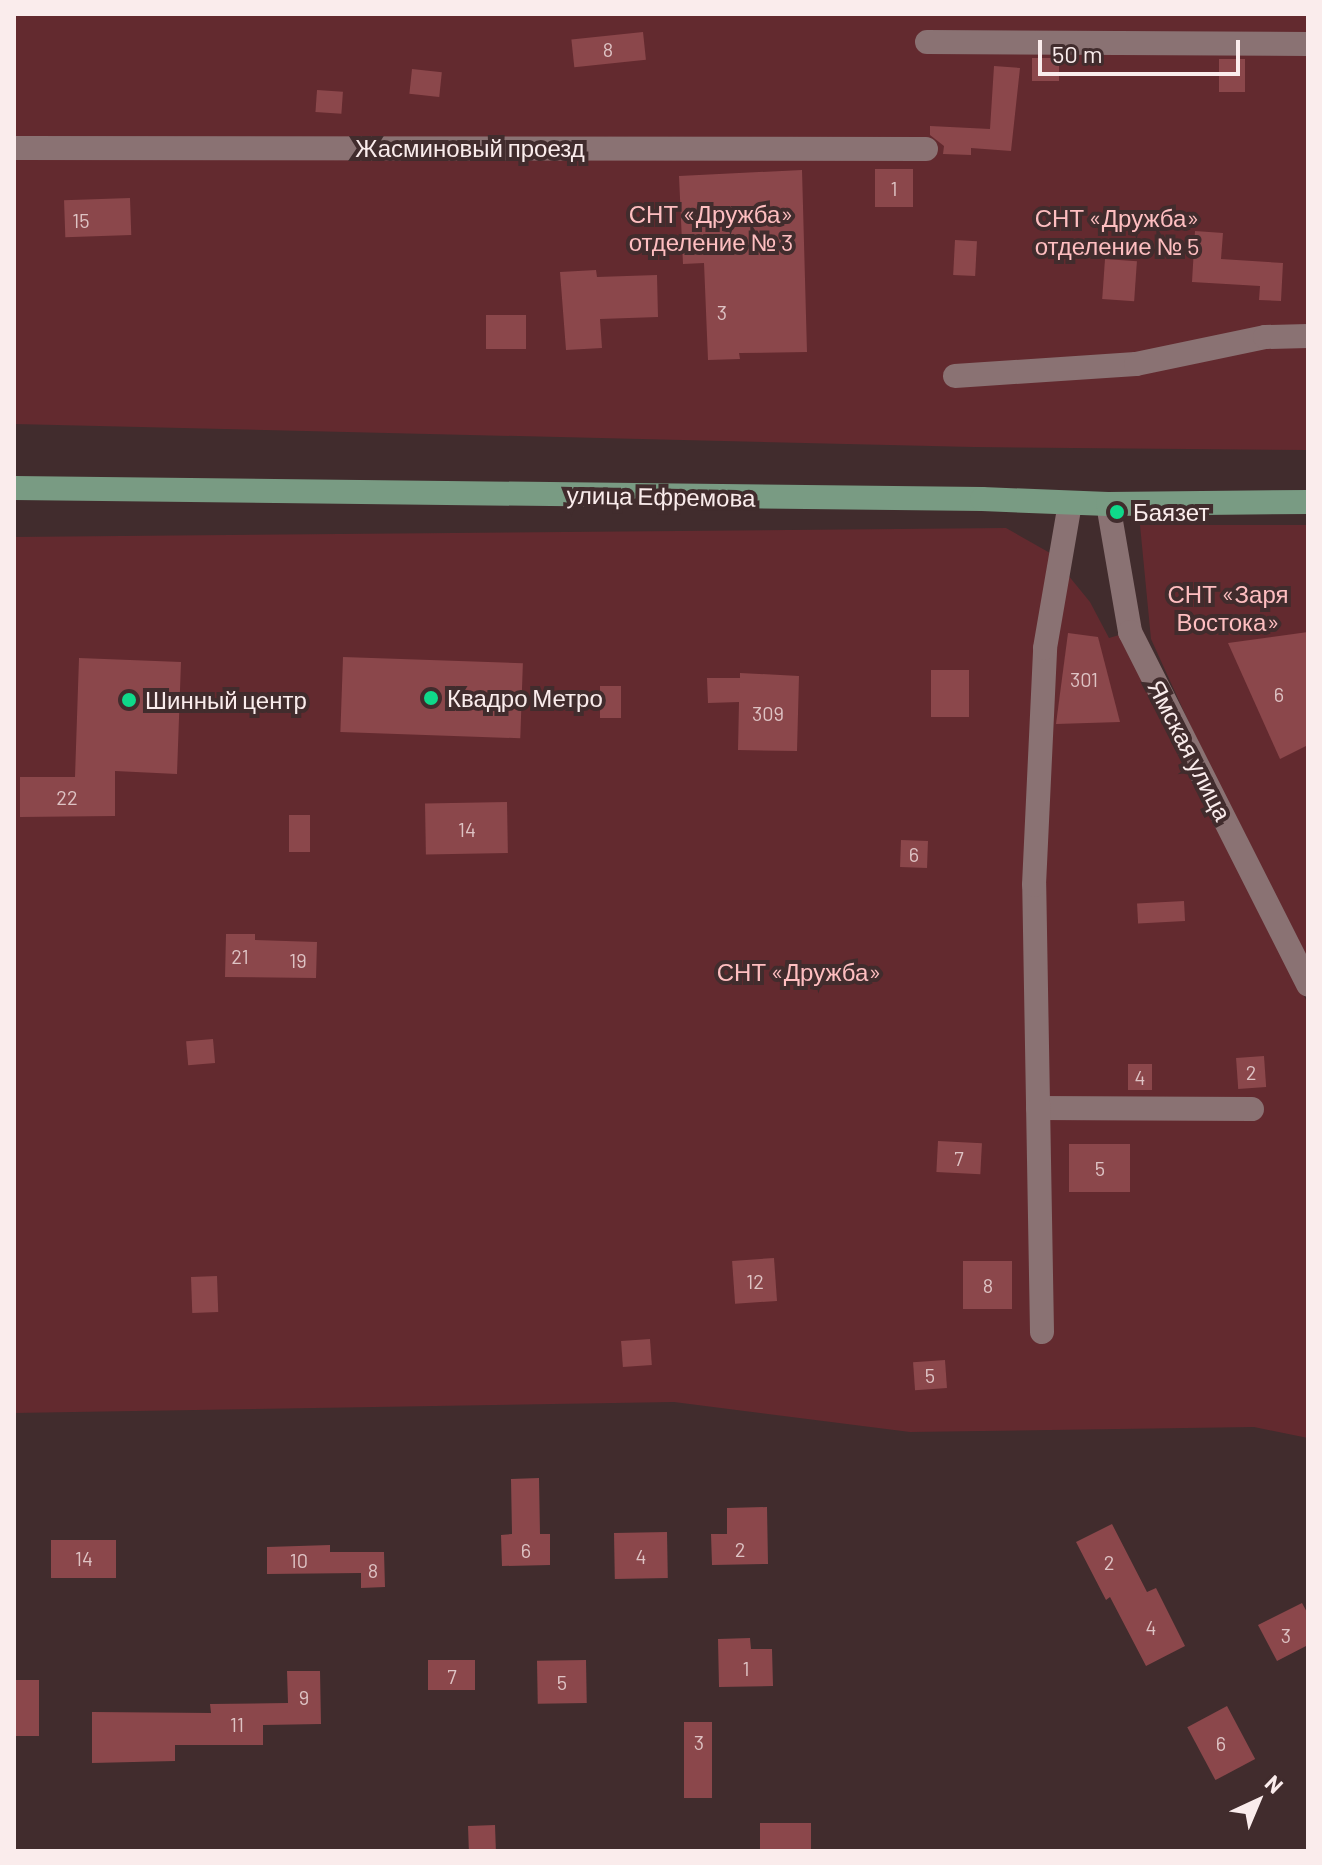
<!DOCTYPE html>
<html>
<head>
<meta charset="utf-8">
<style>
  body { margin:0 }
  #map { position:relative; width:1322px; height:1865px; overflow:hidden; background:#412c2d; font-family:Barlow,sans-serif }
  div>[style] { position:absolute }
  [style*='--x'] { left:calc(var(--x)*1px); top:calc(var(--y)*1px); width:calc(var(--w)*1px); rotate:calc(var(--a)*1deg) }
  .green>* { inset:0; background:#632a2f }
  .building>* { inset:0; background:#8b474b; transform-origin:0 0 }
  .minor>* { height:24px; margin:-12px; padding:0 12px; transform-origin:12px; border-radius:12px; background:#8a7273 }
  .major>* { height:24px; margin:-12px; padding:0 12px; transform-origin:12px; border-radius:12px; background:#799b83 }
  .dots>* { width:22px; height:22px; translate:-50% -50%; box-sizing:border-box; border:4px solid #412c2d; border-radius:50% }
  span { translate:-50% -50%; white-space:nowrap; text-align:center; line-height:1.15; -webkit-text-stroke:8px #412c2d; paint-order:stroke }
  .number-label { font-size:20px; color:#dec3c4 }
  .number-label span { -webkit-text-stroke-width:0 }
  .street-label { font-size:24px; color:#faecec }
  .park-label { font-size:24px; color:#febec0 }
  .poi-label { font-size:24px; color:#faecec }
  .left { translate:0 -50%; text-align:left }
  .frame { position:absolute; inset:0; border:16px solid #faecec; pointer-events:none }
  .north { position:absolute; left:1218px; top:1761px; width:80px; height:80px; -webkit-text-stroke:6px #412c2d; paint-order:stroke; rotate:44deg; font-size:22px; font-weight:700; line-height:32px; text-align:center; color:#faecec }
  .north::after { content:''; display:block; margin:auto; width:28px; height:36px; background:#faecec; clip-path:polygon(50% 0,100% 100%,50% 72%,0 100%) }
  .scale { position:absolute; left:1038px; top:40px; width:202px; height:36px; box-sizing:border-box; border:4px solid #faecec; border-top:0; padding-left:10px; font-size:24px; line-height:28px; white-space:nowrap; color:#faecec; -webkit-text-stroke:6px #412c2d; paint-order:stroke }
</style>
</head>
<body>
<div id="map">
  <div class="green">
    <div style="clip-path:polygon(14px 14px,1308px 14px,1308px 450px,973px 447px,14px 424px)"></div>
    <div style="clip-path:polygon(1140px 525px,1308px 525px,1308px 985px,1151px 639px)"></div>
    <div style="clip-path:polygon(1006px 528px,1050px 553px,1090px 602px,1109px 638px,1126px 633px,1308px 1004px,1308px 1438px,1254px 1427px,910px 1432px,674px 1402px,14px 1413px,14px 537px)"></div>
  </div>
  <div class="building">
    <div style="left:643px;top:32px;width:28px;height:72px;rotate:84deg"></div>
    <div style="left:1032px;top:58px;width:27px;height:23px"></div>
    <div style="left:1219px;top:59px;width:26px;height:33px"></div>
    <div style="clip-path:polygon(994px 66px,1020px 68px,1011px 151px,971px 148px,971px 155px,943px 154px,944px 146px,930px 135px,930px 126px,990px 129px)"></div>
    <div style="left:412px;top:69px;width:30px;height:25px;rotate:6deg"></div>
    <div style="left:317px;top:90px;width:26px;height:22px;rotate:4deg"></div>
    <div style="left:875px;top:169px;width:38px;height:38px"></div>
    <div style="clip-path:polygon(802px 170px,807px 352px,739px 353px,740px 359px,708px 360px,704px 263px,683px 264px,679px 176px)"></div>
    <div style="left:130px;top:198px;width:37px;height:66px;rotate:88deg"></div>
    <div style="clip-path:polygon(1195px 231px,1223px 233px,1221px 259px,1283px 263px,1281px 301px,1259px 300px,1260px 286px,1192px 282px)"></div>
    <div style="left:955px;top:240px;width:22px;height:35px;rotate:3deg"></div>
    <div style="left:1105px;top:259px;width:32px;height:40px;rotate:4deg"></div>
    <div style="clip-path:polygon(596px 270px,597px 277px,657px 275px,658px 317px,600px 319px,602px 348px,566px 350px,560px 272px)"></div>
    <div style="left:526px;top:315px;width:34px;height:40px;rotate:90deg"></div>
    <div style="clip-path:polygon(1308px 632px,1308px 745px,1280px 759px,1228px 643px)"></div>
    <div style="clip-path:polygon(1068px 633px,1098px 637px,1120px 722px,1056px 724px)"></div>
    <div style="left:343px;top:657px;width:180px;height:75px;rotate:2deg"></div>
    <div style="clip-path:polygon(79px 658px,181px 662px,177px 774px,115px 771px,115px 816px,20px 817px,20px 777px,75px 777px)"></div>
    <div style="left:931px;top:670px;width:38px;height:47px"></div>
    <div style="clip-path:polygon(740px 673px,799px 676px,797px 751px,738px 750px,739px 702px,708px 703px,707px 678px,740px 678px)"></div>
    <div style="left:600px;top:686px;width:21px;height:32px"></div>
    <div style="left:507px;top:802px;width:51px;height:82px;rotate:89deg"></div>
    <div style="left:310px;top:815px;width:37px;height:21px;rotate:90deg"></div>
    <div style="left:901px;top:840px;width:27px;height:27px;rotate:2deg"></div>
    <div style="left:1184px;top:901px;width:20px;height:47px;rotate:87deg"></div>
    <div style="clip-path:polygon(226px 934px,255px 934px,255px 940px,317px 942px,316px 978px,225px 977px)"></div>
    <div style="left:213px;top:1039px;width:24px;height:27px;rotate:85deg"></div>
    <div style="left:1264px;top:1056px;width:31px;height:28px;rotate:86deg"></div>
    <div style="left:1128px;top:1064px;width:24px;height:26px"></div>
    <div style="left:938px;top:1141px;width:44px;height:31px;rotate:3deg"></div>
    <div style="left:1069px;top:1144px;width:61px;height:48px"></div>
    <div style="left:774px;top:1258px;width:43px;height:42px;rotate:86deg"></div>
    <div style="left:1012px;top:1261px;width:48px;height:49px;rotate:90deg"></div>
    <div style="left:217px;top:1276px;width:36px;height:26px;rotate:88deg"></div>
    <div style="left:650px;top:1339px;width:26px;height:29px;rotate:86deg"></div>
    <div style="left:945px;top:1360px;width:28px;height:32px;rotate:86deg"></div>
    <div style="clip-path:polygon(539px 1478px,540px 1534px,550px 1534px,550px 1565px,502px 1566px,501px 1535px,512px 1534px,511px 1479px)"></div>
    <div style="clip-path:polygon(767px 1507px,768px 1564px,712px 1565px,711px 1534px,727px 1534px,727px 1508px)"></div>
    <div style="clip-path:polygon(1112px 1524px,1147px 1592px,1156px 1588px,1185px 1646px,1146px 1666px,1110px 1597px,1106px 1600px,1076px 1542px)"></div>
    <div style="left:667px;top:1532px;width:46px;height:53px;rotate:89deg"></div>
    <div style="left:51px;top:1540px;width:65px;height:38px"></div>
    <div style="clip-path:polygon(330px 1545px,330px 1552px,384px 1552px,385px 1587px,361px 1588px,361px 1573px,267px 1574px,267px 1547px)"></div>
    <div style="clip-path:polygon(1302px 1603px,1308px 1614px,1308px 1645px,1277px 1661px,1258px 1625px)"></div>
    <div style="clip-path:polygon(750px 1638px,751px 1649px,772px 1649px,773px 1686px,719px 1687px,718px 1639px)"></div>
    <div style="left:475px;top:1660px;width:30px;height:47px;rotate:90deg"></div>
    <div style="left:586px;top:1660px;width:43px;height:49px;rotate:89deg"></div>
    <div style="clip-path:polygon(287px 1671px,320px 1671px,321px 1724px,263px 1725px,263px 1745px,175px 1745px,175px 1761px,92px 1763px,92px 1712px,211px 1713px,210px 1704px,288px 1703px)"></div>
    <div style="left:14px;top:1680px;width:25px;height:56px"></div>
    <div style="left:1227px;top:1706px;width:60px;height:45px;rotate:62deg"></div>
    <div style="left:712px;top:1722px;width:76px;height:28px;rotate:90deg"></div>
    <div style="left:760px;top:1823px;width:51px;height:28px"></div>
    <div style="left:495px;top:1825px;width:26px;height:27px;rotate:88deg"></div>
  </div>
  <div class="minor">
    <div style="--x:927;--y:42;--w:381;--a:0.3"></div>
    <div style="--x:14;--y:148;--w:912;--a:0.06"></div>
    <div style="--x:955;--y:376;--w:181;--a:-3.8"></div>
    <div style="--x:1136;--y:364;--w:132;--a:-11.8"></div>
    <div style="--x:1265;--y:337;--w:43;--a:-1.3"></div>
    <div style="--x:1108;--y:504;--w:130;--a:80.2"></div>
    <div style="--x:1130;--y:632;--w:395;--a:63.2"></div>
    <div style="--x:1038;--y:1108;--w:214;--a:0.3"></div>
    <div style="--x:1042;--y:1332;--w:447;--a:-91"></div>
    <div style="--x:1034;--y:885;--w:237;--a:-87.3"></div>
    <div style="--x:1045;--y:648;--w:147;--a:-80.2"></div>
  </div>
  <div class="major">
    <div style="--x:14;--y:488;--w:968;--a:0.65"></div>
    <div style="--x:982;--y:499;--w:126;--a:2.3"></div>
    <div style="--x:1108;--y:504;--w:200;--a:-0.6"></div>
  </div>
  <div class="dots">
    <div style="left:1117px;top:512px;background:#0fd98a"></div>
    <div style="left:431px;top:698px;background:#0fd98a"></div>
    <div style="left:129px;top:700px;background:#0fd98a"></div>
  </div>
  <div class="number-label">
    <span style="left:608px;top:49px">8</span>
    <span style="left:894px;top:188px">1</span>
    <span style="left:81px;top:220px">15</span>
    <span style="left:722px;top:312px">3</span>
    <span style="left:1084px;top:679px">301</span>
    <span style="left:1279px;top:694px">6</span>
    <span style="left:768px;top:713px">309</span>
    <span style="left:67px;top:797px">22</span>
    <span style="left:467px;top:829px">14</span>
    <span style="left:914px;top:854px">6</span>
    <span style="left:240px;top:956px">21</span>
    <span style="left:298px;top:960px">19</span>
    <span style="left:1251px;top:1072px">2</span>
    <span style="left:1140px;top:1077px">4</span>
    <span style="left:959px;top:1158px">7</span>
    <span style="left:1100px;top:1168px">5</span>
    <span style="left:755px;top:1281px">12</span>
    <span style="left:988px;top:1285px">8</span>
    <span style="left:930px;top:1375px">5</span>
    <span style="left:740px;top:1549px">2</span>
    <span style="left:526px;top:1550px">6</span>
    <span style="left:641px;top:1556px">4</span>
    <span style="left:84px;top:1558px">14</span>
    <span style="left:299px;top:1560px">10</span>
    <span style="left:1109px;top:1562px">2</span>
    <span style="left:373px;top:1570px">8</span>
    <span style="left:1151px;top:1627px">4</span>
    <span style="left:1286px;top:1635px">3</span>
    <span style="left:746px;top:1668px">1</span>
    <span style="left:452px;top:1676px">7</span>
    <span style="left:562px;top:1682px">5</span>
    <span style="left:304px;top:1697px">9</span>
    <span style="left:237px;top:1724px">11</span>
    <span style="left:699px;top:1742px">3</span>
    <span style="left:1221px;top:1743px">6</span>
  </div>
  <div class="street-label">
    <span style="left:470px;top:148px">Жасминовый проезд</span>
    <span style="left:661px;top:496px;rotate:1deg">улица Ефремова</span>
    <span style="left:1190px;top:750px;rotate:63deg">Ямская улица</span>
  </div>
  <div class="park-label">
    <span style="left:711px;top:228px">СНТ «Дружба»<br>отделение № 3</span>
    <span style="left:1117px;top:232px">СНТ «Дружба»<br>отделение № 5</span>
    <span style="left:1228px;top:608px">СНТ «Заря<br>Востока»</span>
    <span style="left:799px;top:972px">СНТ «Дружба»</span>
  </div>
  <div class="poi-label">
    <span class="left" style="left:1133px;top:512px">Баязет</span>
    <span class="left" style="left:447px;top:698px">Квадро Метро</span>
    <span class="left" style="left:145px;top:700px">Шинный центр</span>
  </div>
  <div class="frame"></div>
  <div class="north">N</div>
  <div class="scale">50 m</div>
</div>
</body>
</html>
